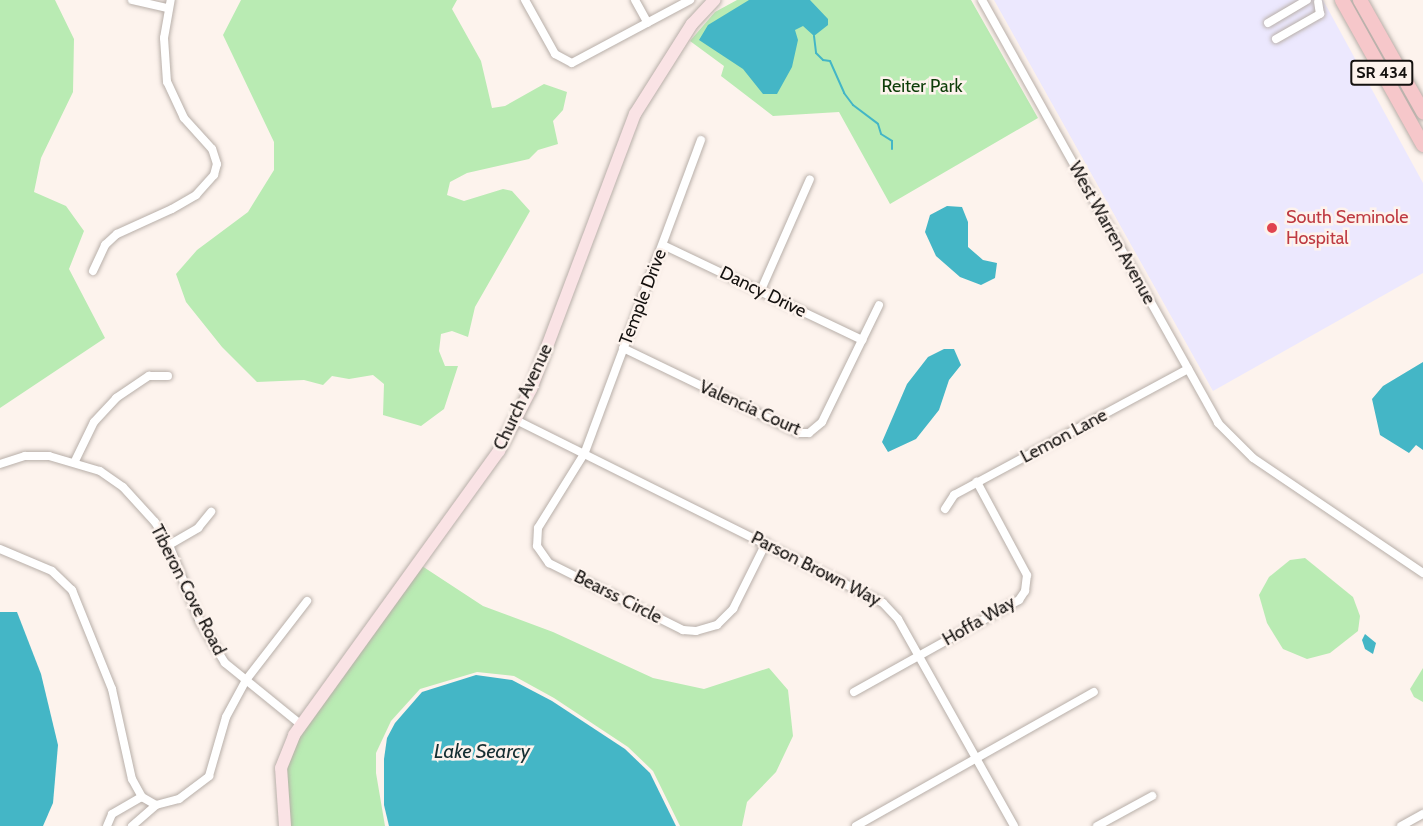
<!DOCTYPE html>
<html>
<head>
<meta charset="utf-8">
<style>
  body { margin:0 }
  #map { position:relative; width:1423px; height:826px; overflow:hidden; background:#fdf3ed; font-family:Cabin,sans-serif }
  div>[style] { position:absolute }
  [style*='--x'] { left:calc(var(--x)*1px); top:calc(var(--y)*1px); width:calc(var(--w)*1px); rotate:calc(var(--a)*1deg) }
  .medical>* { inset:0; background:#ece8fe }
  .green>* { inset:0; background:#b9ebb3 }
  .water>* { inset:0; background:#44b6c6 }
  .stream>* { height:2px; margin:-1px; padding:0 1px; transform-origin:1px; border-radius:1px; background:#44b6c6 }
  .roads { filter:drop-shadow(0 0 2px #b8afa9) drop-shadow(0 0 2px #b8afa9) }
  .street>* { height:8px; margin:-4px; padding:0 4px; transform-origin:4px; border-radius:4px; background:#fff }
  .secondary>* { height:12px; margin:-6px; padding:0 6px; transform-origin:6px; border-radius:6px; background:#fae3e5 }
  .primary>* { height:14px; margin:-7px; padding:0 7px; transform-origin:7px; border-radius:7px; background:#f6c7ca }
  .dots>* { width:16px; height:16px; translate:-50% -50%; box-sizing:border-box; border:3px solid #fdf3ed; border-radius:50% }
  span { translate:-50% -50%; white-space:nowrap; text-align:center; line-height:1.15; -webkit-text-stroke:5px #fdf3ed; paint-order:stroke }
  .shield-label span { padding:2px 4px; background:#fdf3ed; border:2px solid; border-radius:4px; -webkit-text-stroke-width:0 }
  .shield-label { font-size:16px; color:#14110f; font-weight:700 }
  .park-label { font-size:18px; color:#0d3d08 }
  .health-label { font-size:18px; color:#be3a42 }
  .left { translate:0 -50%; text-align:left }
  .street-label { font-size:18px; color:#14110f }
  .water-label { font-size:20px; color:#162f32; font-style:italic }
</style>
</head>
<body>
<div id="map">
  <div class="medical">
    <div style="clip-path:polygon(994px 0,1323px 0,1423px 183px,1423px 273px,1213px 391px)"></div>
  </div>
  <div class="green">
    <div style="clip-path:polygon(0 0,55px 0,74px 39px,73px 92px,41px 158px,34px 192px,66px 206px,84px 231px,69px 269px,105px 338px,0 408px)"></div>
    <div style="clip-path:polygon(241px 0,457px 0,452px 9px,481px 61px,492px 108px,505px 106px,544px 84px,567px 92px,563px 110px,553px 121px,558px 144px,538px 150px,529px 159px,467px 173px,450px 182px,447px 195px,464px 201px,503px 189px,512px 191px,530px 211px,475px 307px,468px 337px,452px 331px,441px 334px,439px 351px,445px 366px,458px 366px,444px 409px,421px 426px,383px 415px,384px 384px,373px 375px,349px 379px,332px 376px,323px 385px,304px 380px,257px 382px,222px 347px,186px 302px,176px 274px,197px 250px,248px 212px,274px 170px,274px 142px,223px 35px)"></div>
    <div style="clip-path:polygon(737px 0,971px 0,1038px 118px,890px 204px,839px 112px,773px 116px,721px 76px,724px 66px,690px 41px,715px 12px)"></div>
    <div style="clip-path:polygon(1305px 558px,1353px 597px,1360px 616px,1358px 631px,1330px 653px,1307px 659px,1283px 649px,1267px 623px,1259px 595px,1269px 577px,1290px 560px)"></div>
    <div style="clip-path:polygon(422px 566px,483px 606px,553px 632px,653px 678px,704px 689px,769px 668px,788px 690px,793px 736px,776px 772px,747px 802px,742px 826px,680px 826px,653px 771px,628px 747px,554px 698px,514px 676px,477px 672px,420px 689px,391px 721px,376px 753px,376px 773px,385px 826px,290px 826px,286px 769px,298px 737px)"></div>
    <div style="clip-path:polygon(1423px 668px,1423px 702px,1414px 697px,1410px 689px)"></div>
  </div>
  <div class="water">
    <div style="clip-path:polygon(749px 0,810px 0,828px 19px,828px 25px,814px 36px,803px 26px,795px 30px,798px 40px,792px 67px,777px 94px,763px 94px,743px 69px,699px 40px,708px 25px)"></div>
    <div style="clip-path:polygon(947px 206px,962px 207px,968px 222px,968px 247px,983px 260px,997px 263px,995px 278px,981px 285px,960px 277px,936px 256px,925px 232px,930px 215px)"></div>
    <div style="clip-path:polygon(944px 349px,954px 349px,961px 365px,949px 380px,939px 410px,916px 439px,888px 452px,882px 442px,907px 384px,928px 357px)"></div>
    <div style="clip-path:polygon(1423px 362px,1423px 450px,1416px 445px,1409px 453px,1380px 435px,1372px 399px,1383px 386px)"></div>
    <div style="clip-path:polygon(0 612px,17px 612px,41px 674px,58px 745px,53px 803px,43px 826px,0 826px)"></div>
    <div style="clip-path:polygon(1365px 634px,1376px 643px,1373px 654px,1365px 649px,1362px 640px)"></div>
    <div style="clip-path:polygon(476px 675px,512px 680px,552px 701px,625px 749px,650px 773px,676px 826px,389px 826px,384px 805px,384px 759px,387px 738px,395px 723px,422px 692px)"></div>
  </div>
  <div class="stream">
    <div style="--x:814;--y:36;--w:17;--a:83"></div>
    <div style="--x:816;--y:53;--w:10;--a:45"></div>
    <div style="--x:823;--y:60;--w:7;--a:8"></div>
    <div style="--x:830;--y:61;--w:35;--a:66"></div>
    <div style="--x:844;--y:93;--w:15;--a:53"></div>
    <div style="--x:853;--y:105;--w:31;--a:37"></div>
    <div style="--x:878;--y:124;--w:10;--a:73"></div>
    <div style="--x:881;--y:134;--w:13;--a:32"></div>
    <div style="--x:892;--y:141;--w:8;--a:90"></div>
  </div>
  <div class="roads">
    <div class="street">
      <div style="--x:132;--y:0;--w:37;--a:13"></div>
      <div style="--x:525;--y:0;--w:62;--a:60.9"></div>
      <div style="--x:555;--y:54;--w:19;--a:28"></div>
      <div style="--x:572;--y:63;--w:134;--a:-28.1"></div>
      <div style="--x:635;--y:0;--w:26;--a:61"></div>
      <div style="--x:982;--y:0;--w:484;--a:60.8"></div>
      <div style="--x:1218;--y:423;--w:49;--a:45"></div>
      <div style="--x:1253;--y:458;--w:205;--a:34.1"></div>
      <div style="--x:1268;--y:23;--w:45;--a:-30.5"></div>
      <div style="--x:1276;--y:39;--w:51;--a:-29.6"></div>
      <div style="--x:1320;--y:14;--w:12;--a:-99"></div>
      <div style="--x:701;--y:140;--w:335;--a:110.4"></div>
      <div style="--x:584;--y:454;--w:87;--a:121.9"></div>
      <div style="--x:538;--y:528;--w:18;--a:93"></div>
      <div style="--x:537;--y:546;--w:21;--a:55"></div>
      <div style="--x:549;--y:563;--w:150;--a:26.6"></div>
      <div style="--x:683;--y:630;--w:13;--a:4"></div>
      <div style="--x:696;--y:631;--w:22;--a:-16"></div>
      <div style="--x:717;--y:625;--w:23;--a:-45"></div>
      <div style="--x:733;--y:609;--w:74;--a:-63.4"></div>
      <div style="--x:663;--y:245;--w:221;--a:25.5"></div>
      <div style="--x:93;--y:271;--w:29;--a:-65"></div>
      <div style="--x:105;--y:245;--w:16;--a:-43"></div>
      <div style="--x:117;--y:234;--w:60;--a:-24.4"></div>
      <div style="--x:172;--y:209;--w:28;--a:-30"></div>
      <div style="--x:196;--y:195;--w:27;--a:-48"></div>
      <div style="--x:214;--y:175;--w:11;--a:-75"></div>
      <div style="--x:217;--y:164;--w:16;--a:-108"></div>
      <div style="--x:212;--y:149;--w:42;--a:-132.1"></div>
      <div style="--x:184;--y:118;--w:40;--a:-115"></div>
      <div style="--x:167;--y:82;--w:44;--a:-93.9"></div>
      <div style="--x:164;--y:38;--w:39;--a:-80"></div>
      <div style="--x:761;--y:290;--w:121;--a:-66.2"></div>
      <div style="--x:623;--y:348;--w:195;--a:25.8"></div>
      <div style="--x:799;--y:433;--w:10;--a:0"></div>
      <div style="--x:809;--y:433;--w:17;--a:-40"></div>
      <div style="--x:822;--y:422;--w:130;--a:-64"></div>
      <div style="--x:516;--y:420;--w:410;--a:26.5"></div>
      <div style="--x:883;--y:603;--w:22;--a:47"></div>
      <div style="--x:898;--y:619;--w:237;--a:60.7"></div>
      <div style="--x:75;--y:461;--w:43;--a:-64"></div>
      <div style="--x:94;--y:422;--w:33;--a:-47"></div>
      <div style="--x:116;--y:398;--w:40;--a:-34"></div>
      <div style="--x:149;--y:376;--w:19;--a:0"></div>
      <div style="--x:0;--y:464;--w:26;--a:-18"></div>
      <div style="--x:25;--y:456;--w:24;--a:0"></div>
      <div style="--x:49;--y:456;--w:53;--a:16.4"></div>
      <div style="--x:100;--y:471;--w:28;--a:35"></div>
      <div style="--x:123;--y:487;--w:47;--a:47.6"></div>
      <div style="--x:155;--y:522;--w:27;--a:59"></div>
      <div style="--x:169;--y:545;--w:83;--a:68.1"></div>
      <div style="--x:200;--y:622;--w:48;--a:58.6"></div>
      <div style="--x:225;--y:663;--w:97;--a:39.1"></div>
      <div style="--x:945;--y:509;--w:17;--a:-57"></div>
      <div style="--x:954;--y:495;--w:266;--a:-28.3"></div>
      <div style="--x:169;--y:545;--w:34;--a:-30"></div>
      <div style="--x:198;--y:528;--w:21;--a:-51"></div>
      <div style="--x:0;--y:549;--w:56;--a:22.9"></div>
      <div style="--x:52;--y:571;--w:28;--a:44"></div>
      <div style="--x:72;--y:590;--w:107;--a:68"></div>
      <div style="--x:112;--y:689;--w:92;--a:77.5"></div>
      <div style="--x:132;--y:779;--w:21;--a:61"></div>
      <div style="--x:142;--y:797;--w:16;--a:30"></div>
      <div style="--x:156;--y:805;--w:24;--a:-15"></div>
      <div style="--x:179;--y:799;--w:38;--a:-37"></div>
      <div style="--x:209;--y:776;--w:61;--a:-73.9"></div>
      <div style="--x:226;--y:717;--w:42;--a:-61.6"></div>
      <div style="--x:246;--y:680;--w:100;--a:-52.3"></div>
      <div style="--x:854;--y:692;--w:189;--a:-29.1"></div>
      <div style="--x:1019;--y:600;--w:11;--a:-56"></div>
      <div style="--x:1025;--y:591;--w:16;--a:-83"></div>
      <div style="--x:1027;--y:575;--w:106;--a:-118.3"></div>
      <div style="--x:107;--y:826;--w:13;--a:-67"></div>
      <div style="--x:112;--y:814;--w:34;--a:-30"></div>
      <div style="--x:132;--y:826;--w:32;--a:-41"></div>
      <div style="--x:856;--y:826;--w:273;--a:-29.4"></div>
      <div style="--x:1097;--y:826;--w:63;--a:-28.6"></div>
      <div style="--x:1401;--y:826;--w:25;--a:-29"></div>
    </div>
    <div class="secondary">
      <div style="--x:285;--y:826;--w:58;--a:-93.9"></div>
      <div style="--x:281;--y:768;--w:35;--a:-68"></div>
      <div style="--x:294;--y:735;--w:350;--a:-54.2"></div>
      <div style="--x:499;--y:451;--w:70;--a:-62.7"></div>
      <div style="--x:531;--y:389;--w:294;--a:-69.3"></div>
      <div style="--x:635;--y:114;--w:107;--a:-57.7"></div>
      <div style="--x:692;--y:24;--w:33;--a:-47"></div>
    </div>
    <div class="primary">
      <div style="--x:1342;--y:0;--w:166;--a:60.8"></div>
      <div style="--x:1360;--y:0;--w:129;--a:60.6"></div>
    </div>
  </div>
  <div class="dots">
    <div style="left:1272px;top:228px;background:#e0444e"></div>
  </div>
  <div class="shield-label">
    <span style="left:1382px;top:73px">SR 434</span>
  </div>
  <div class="park-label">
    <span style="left:922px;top:86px">Reiter Park</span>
  </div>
  <div class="health-label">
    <span class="left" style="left:1286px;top:228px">South Seminole<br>Hospital</span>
  </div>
  <div class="street-label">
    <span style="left:1112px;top:233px;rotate:61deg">West Warren Avenue</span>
    <span style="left:763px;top:292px;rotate:26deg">Dancy Drive</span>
    <span style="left:643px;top:297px;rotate:-69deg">Temple Drive</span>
    <span style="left:523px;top:397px;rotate:-65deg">Church Avenue</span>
    <span style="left:750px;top:408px;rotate:24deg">Valencia Court</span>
    <span style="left:1064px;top:436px;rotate:-28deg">Lemon Lane</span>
    <span style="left:816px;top:569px;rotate:27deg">Parson Brown Way</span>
    <span style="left:188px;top:590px;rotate:63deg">Tiberon Cove Road</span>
    <span style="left:618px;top:597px;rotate:27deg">Bearss Circle</span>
    <span style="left:979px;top:621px;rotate:-30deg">Hoffa Way</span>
  </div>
  <div class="water-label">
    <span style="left:482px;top:751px">Lake Searcy</span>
  </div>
</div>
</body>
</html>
